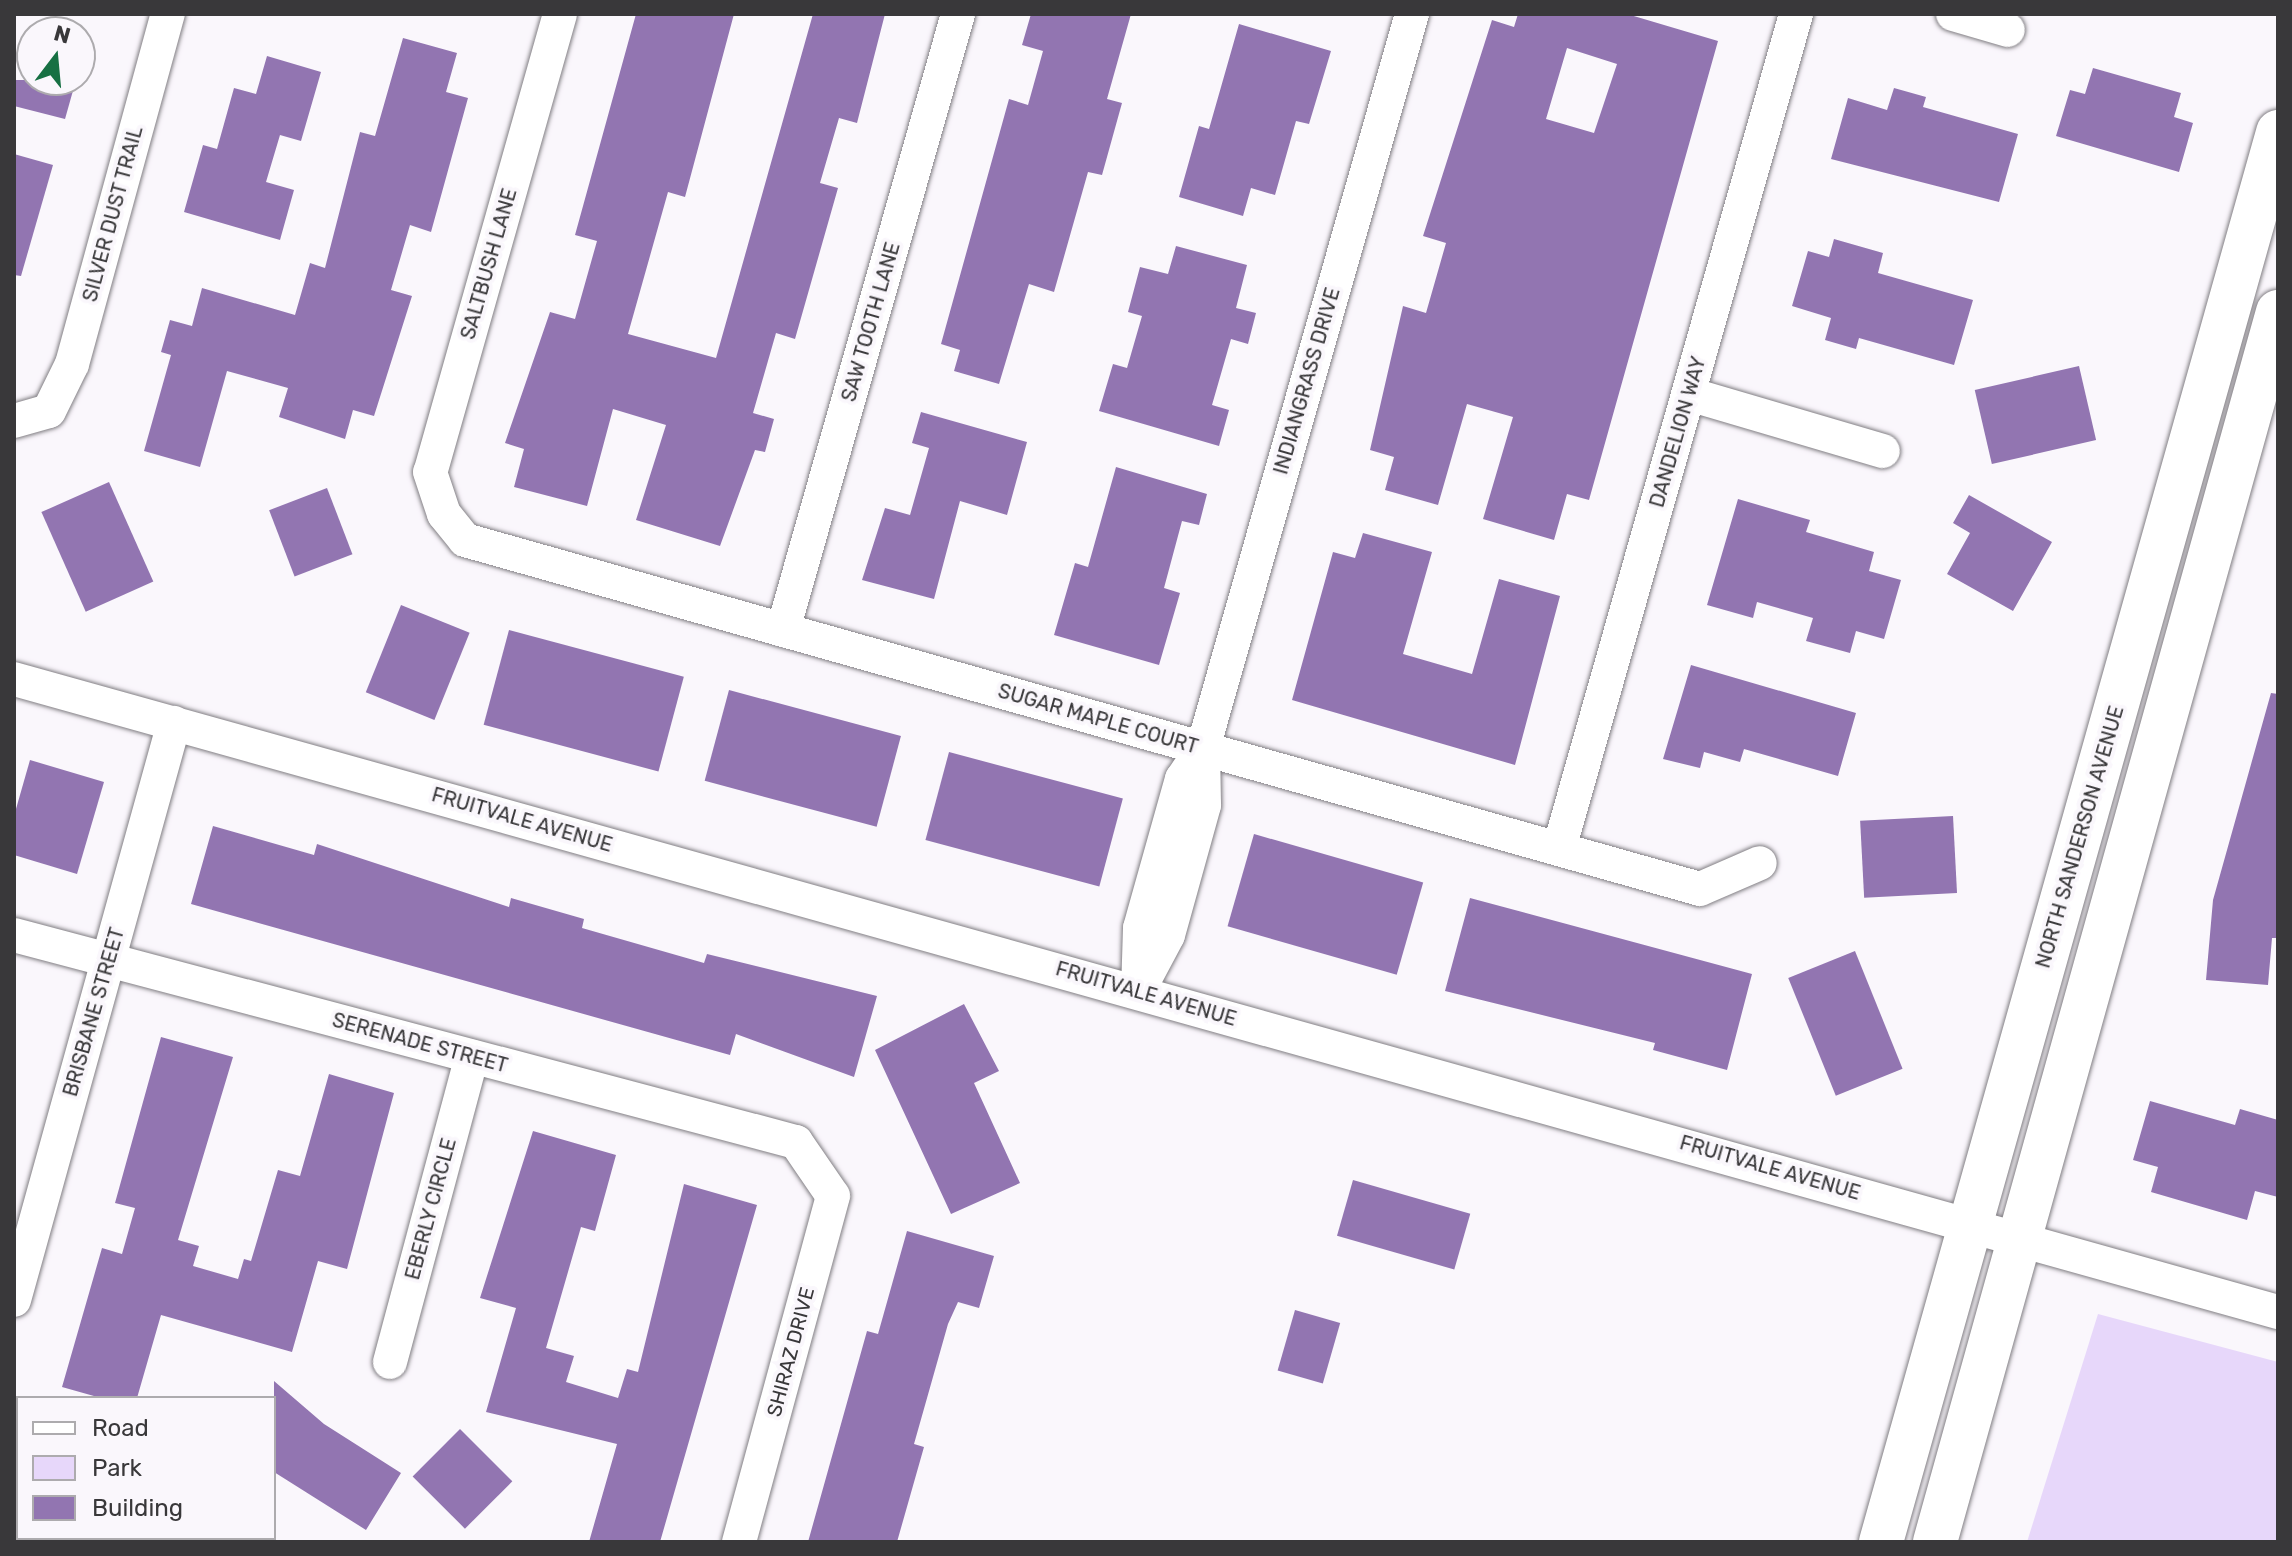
<!DOCTYPE html>
<html>
<head>
<meta charset="utf-8">
<style>
  body { margin:0 }
  #map { position:relative; width:2292px; height:1556px; overflow:hidden; background:#faf7fc; font-family:Rubik,sans-serif }
  div>[style] { position:absolute }
  [style*='--x'] { left:calc(var(--x)*1px); top:calc(var(--y)*1px); width:calc(var(--w)*1px); rotate:calc(var(--a)*1deg) }
  .green>* { inset:0; background:#e7d7fa }
  .building>* { inset:0; background:#9275b1; transform-origin:0 0 }
  .roads { filter:drop-shadow(0 0 2px #817e83) drop-shadow(0 0 2px #817e83) }
  .minor>* { height:34px; margin:-17px; padding:0 17px; transform-origin:17px; border-radius:17px; background:#fff }
  .trunk>* { height:44px; margin:-22px; padding:0 22px; transform-origin:22px; border-radius:22px; background:#fff }
  span { translate:-50% -50%; white-space:nowrap; text-align:center; line-height:1.15; -webkit-text-stroke:8px #faf7fc; paint-order:stroke }
  .street-label { font-size:20px; color:#39383a }
  .frame { position:absolute; inset:0; border:16px solid #39383a; pointer-events:none }
  .legend { position:absolute; left:16px; top:1396px; width:260px; height:144px; box-sizing:border-box; background:#faf7fc; border:2px solid #adabae; margin:0; padding:10px 14px; list-style:none; font-size:24px; color:#39383a }
  .legend li { display:flex; align-items:center; gap:16px; height:40px }
  .legend b { width:40px; border:2px solid #adabae }
  .north { position:absolute; left:16px; top:16px; width:80px; height:80px; box-sizing:border-box; background:#faf7fc; border:2px solid #adabae; border-radius:50%; rotate:16deg; font-size:22px; font-weight:700; line-height:32px; text-align:center; color:#39383a }
  .north::after { content:''; display:block; margin:auto; width:28px; height:36px; background:#177043; clip-path:polygon(50% 0,100% 100%,50% 72%,0 100%) }
</style>
</head>
<body>
<div id="map">
  <div class="green">
    <div style="clip-path:polygon(2098px 1314px,2278px 1362px,2278px 1542px,2027px 1542px)"></div>
  </div>
  <div class="building">
    <div style="clip-path:polygon(636px 14px,734px 14px,685px 197px,668px 192px,628px 334px,716px 358px,813px 14px,885px 14px,857px 123px,839px 118px,820px 183px,838px 188px,795px 339px,776px 333px,753px 413px,774px 419px,765px 452px,755px 450px,720px 546px,636px 520px,666px 425px,613px 409px,587px 506px,514px 487px,524px 449px,505px 443px,550px 312px,575px 319px,597px 241px,575px 235px)"></div>
    <div style="clip-path:polygon(1031px 14px,1131px 14px,1107px 99px,1122px 103px,1102px 175px,1088px 172px,1054px 292px,1029px 284px,999px 384px,954px 371px,960px 350px,941px 344px,1009px 99px,1028px 105px,1043px 51px,1022px 45px)"></div>
    <div style="clip-path:polygon(evenodd,1518px 14px,1627px 14px,1718px 41px,1589px 500px,1567px 494px,1554px 540px,1483px 519px,1513px 417px,1467px 404px,1438px 505px,1385px 490px,1394px 457px,1370px 450px,1403px 306px,1426px 313px,1446px 243px,1423px 236px,1492px 20px,1514px 27px,1518px 14px,1567px 48px,1617px 64px,1594px 133px,1546px 119px,1567px 48px)"></div>
    <div style="clip-path:polygon(1239px 24px,1331px 51px,1309px 124px,1296px 121px,1275px 195px,1251px 188px,1243px 216px,1179px 197px,1199px 126px,1209px 129px)"></div>
    <div style="clip-path:polygon(403px 38px,457px 53px,446px 92px,468px 98px,431px 232px,410px 225px,391px 290px,412px 296px,374px 416px,353px 410px,345px 439px,279px 417px,288px 388px,227px 371px,200px 467px,144px 451px,171px 355px,161px 352px,170px 320px,192px 326px,202px 288px,295px 315px,310px 263px,325px 268px,360px 132px,375px 136px)"></div>
    <div style="clip-path:polygon(267px 56px,321px 72px,301px 141px,280px 135px,266px 182px,294px 190px,280px 240px,184px 212px,203px 145px,217px 149px,234px 88px,256px 94px)"></div>
    <div style="clip-path:polygon(2093px 68px,2181px 93px,2174px 117px,2193px 123px,2179px 172px,2056px 136px,2070px 90px,2085px 94px)"></div>
    <div style="clip-path:polygon(14px 80px,76px 80px,65px 119px,14px 106px)"></div>
    <div style="clip-path:polygon(1894px 88px,1926px 97px,1923px 107px,2018px 134px,1999px 202px,1831px 159px,1848px 98px,1887px 110px)"></div>
    <div style="clip-path:polygon(14px 154px,53px 165px,21px 276px,14px 275px)"></div>
    <div style="clip-path:polygon(1834px 239px,1883px 253px,1878px 273px,1973px 300px,1954px 365px,1859px 338px,1856px 349px,1825px 340px,1831px 318px,1792px 306px,1808px 251px,1829px 257px)"></div>
    <div style="clip-path:polygon(1176px 246px,1247px 265px,1236px 308px,1256px 313px,1248px 344px,1231px 339px,1212px 405px,1229px 410px,1219px 446px,1099px 411px,1113px 364px,1127px 368px,1142px 316px,1128px 312px,1140px 267px,1168px 274px)"></div>
    <div style="left:2079px;top:366px;width:76px;height:107px;rotate:77deg"></div>
    <div style="clip-path:polygon(921px 412px,1027px 442px,1007px 515px,960px 501px,934px 599px,862px 580px,885px 508px,910px 515px,929px 448px,912px 443px)"></div>
    <div style="clip-path:polygon(1116px 467px,1207px 494px,1199px 525px,1182px 521px,1164px 588px,1180px 593px,1159px 665px,1054px 635px,1075px 563px,1088px 567px)"></div>
    <div style="left:109px;top:482px;width:109px;height:74px;rotate:66deg"></div>
    <div style="left:327px;top:488px;width:71px;height:62px;rotate:69deg"></div>
    <div style="clip-path:polygon(1969px 495px,2052px 542px,2013px 611px,1947px 574px,1970px 533px,1953px 523px)"></div>
    <div style="clip-path:polygon(1738px 499px,1810px 520px,1806px 532px,1874px 552px,1869px 571px,1901px 580px,1884px 639px,1856px 631px,1850px 653px,1806px 641px,1813px 618px,1757px 602px,1753px 618px,1707px 605px)"></div>
    <div style="clip-path:polygon(1363px 533px,1432px 552px,1403px 654px,1472px 674px,1499px 579px,1560px 596px,1515px 765px,1292px 700px,1333px 552px,1355px 558px)"></div>
    <div style="left:401px;top:605px;width:74px;height:94px;rotate:22deg"></div>
    <div style="left:509px;top:630px;width:181px;height:98px;rotate:15deg"></div>
    <div style="clip-path:polygon(1691px 665px,1856px 713px,1838px 776px,1744px 749px,1740px 762px,1704px 752px,1700px 768px,1663px 759px)"></div>
    <div style="left:729px;top:690px;width:178px;height:94px;rotate:15deg"></div>
    <div style="clip-path:polygon(2271px 693px,2278px 694px,2278px 938px,2272px 938px,2268px 985px,2206px 980px,2213px 900px)"></div>
    <div style="left:949px;top:752px;width:180px;height:91px;rotate:15deg"></div>
    <div style="clip-path:polygon(30px 760px,104px 782px,77px 874px,14px 855px,14px 816px)"></div>
    <div style="left:1953px;top:816px;width:77px;height:93px;rotate:87deg"></div>
    <div style="clip-path:polygon(213px 826px,314px 855px,317px 844px,509px 907px,511px 898px,584px 919px,582px 928px,704px 963px,707px 954px,877px 996px,854px 1077px,736px 1034px,730px 1055px,191px 904px)"></div>
    <div style="left:1254px;top:834px;width:176px;height:96px;rotate:16deg"></div>
    <div style="clip-path:polygon(1470px 898px,1752px 974px,1727px 1070px,1653px 1050px,1655px 1043px,1445px 991px)"></div>
    <div style="left:1855px;top:951px;width:127px;height:72px;rotate:68deg"></div>
    <div style="clip-path:polygon(964px 1004px,999px 1071px,974px 1083px,1020px 1183px,951px 1214px,875px 1050px)"></div>
    <div style="clip-path:polygon(161px 1037px,233px 1057px,178px 1240px,199px 1246px,193px 1266px,238px 1279px,244px 1259px,251px 1261px,278px 1170px,300px 1176px,329px 1074px,394px 1093px,347px 1269px,318px 1261px,292px 1352px,161px 1315px,137px 1398px,101px 1398px,62px 1387px,102px 1248px,122px 1254px,135px 1208px,115px 1203px)"></div>
    <div style="clip-path:polygon(2150px 1101px,2235px 1125px,2240px 1109px,2278px 1120px,2278px 1197px,2255px 1191px,2247px 1220px,2151px 1192px,2158px 1167px,2133px 1160px)"></div>
    <div style="clip-path:polygon(533px 1131px,616px 1155px,595px 1231px,581px 1227px,546px 1348px,574px 1356px,566px 1382px,618px 1398px,627px 1369px,638px 1372px,684px 1184px,757px 1205px,660px 1542px,589px 1542px,617px 1444px,486px 1412px,516px 1308px,480px 1298px)"></div>
    <div style="left:1353px;top:1180px;width:122px;height:58px;rotate:16deg"></div>
    <div style="clip-path:polygon(907px 1231px,994px 1256px,979px 1308px,958px 1302px,948px 1324px,914px 1444px,924px 1447px,897px 1542px,808px 1542px,867px 1331px,878px 1334px)"></div>
    <div style="left:1295px;top:1310px;width:47px;height:63px;rotate:16deg"></div>
    <div style="clip-path:polygon(274px 1381px,324px 1424px,401px 1473px,366px 1530px,274px 1472px)"></div>
    <div style="left:460px;top:1429px;width:74px;height:67px;rotate:45deg"></div>
  </div>
  <div class="roads">
    <div class="minor">
      <div style="--x:560;--y:14;--w:476;--a:105.8"></div>
      <div style="--x:430;--y:472;--w:44;--a:71.6"></div>
      <div style="--x:444;--y:514;--w:33;--a:51"></div>
      <div style="--x:465;--y:540;--w:1283;--a:15.78"></div>
      <div style="--x:1700;--y:889;--w:65;--a:-23.4"></div>
      <div style="--x:1953;--y:14;--w:57;--a:16.2"></div>
      <div style="--x:1689;--y:394;--w:202;--a:16.4"></div>
      <div style="--x:14;--y:421;--w:36;--a:-16"></div>
      <div style="--x:49;--y:411;--w:52;--a:-63.9"></div>
      <div style="--x:72;--y:364;--w:363;--a:-74.7"></div>
      <div style="--x:783;--y:630;--w:640;--a:-74.14"></div>
      <div style="--x:14;--y:679;--w:2351;--a:15.62"></div>
      <div style="--x:1559;--y:849;--w:868;--a:-74.15"></div>
      <div style="--x:14;--y:935;--w:809;--a:14.83"></div>
      <div style="--x:796;--y:1142;--w:65;--a:55.6"></div>
      <div style="--x:833;--y:1196;--w:359;--a:105.2"></div>
      <div style="--x:1142;--y:984;--w:55;--a:-62"></div>
      <div style="--x:1168;--y:935;--w:135;--a:-74.5"></div>
      <div style="--x:1204;--y:805;--w:57;--a:-91"></div>
      <div style="--x:1138;--y:992;--w:64;--a:-88.2"></div>
      <div style="--x:1140;--y:928;--w:155;--a:-74.3"></div>
      <div style="--x:1182;--y:779;--w:37;--a:-56"></div>
      <div style="--x:1203;--y:748;--w:763;--a:-74.11"></div>
      <div style="--x:14;--y:1300;--w:599;--a:-74.5"></div>
      <div style="--x:390;--y:1362;--w:316;--a:-75"></div>
    </div>
    <div class="trunk">
      <div style="--x:1881;--y:1542;--w:1465;--a:-74.27"></div>
      <div style="--x:1935;--y:1542;--w:1277;--a:-74.42"></div>
    </div>
  </div>
  <div class="street-label">
    <span style="left:113px;top:214px;rotate:-75deg">SILVER DUST TRAIL</span>
    <span style="left:489px;top:264px;rotate:-74deg">SALTBUSH LANE</span>
    <span style="left:871px;top:322px;rotate:-74deg">SAW TOOTH LANE</span>
    <span style="left:1307px;top:381px;rotate:-74deg">INDIANGRASS DRIVE</span>
    <span style="left:1678px;top:432px;rotate:-74deg">DANDELION WAY</span>
    <span style="left:1098px;top:719px;rotate:16deg">SUGAR MAPLE COURT</span>
    <span style="left:522px;top:820px;rotate:16deg">FRUITVALE AVENUE</span>
    <span style="left:2080px;top:837px;rotate:-74deg">NORTH SANDERSON AVENUE</span>
    <span style="left:1146px;top:994px;rotate:16deg">FRUITVALE AVENUE</span>
    <span style="left:94px;top:1012px;rotate:-74deg">BRISBANE STREET</span>
    <span style="left:420px;top:1043px;rotate:15deg">SERENADE STREET</span>
    <span style="left:1770px;top:1168px;rotate:16deg">FRUITVALE AVENUE</span>
    <span style="left:431px;top:1209px;rotate:-75deg">EBERLY CIRCLE</span>
    <span style="left:791px;top:1352px;rotate:-75deg">SHIRAZ DRIVE</span>
  </div>
  <div class="frame"></div>
  <ul class="legend">
  <li><b style="height:10px;background:#fff"></b>Road</li>
  <li><b style="height:22px;background:#e7d7fa"></b>Park</li>
  <li><b style="height:22px;background:#9275b1"></b>Building</li>
  </ul>
  <div class="north">N</div>
</div>
</body>
</html>
